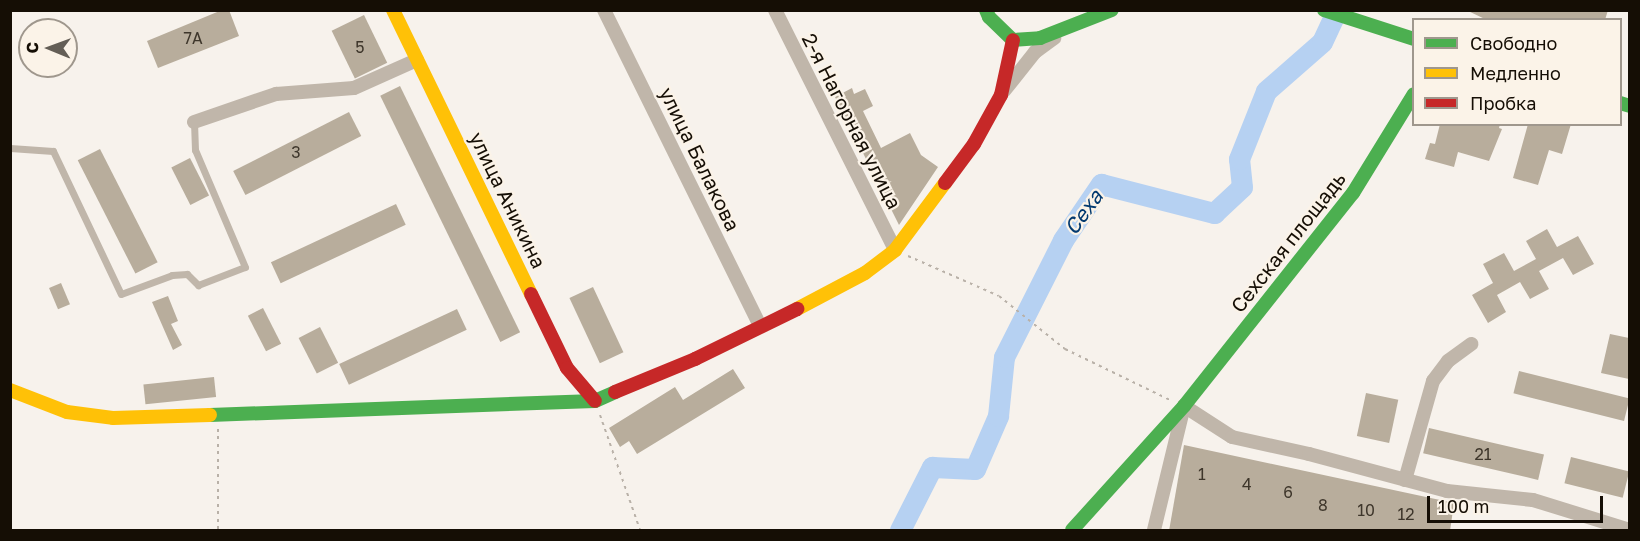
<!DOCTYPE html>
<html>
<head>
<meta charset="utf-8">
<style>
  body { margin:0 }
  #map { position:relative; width:1640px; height:541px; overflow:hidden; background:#f7f2ec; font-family:"Golos Text",sans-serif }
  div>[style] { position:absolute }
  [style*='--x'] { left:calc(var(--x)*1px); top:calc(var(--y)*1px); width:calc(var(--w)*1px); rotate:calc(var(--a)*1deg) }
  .river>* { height:21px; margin:-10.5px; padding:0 10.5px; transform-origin:10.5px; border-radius:10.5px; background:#b6d1f2 }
  .building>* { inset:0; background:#b8ad9c; transform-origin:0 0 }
  .path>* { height:2px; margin-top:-1px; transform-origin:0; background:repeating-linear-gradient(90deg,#b9b1a8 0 3px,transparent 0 7.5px) }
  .lane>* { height:7px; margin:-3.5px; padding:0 3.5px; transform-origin:3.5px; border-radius:3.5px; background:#c0b6aa }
  .street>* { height:14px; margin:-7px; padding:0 7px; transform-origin:7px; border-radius:7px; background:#c0b6aa }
  .fast>* { height:14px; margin:-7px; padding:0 7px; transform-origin:7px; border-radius:7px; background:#4caf50 }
  .slow>* { height:14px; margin:-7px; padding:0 7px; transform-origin:7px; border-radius:7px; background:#ffc107 }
  .jam>* { height:14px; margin:-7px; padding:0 7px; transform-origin:7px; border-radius:7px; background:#c62828 }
  span { translate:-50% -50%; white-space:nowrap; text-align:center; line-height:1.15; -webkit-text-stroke:4.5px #fbf3e8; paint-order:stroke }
  .number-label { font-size:16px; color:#3e362b }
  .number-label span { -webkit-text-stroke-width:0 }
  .street-label { font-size:20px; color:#150e05 }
  .water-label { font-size:21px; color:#02396f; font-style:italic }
  .frame { position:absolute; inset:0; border:12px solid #150e05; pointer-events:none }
  .legend { position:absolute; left:1412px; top:18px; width:210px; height:108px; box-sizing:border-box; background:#fbf3e8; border:2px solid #9f978d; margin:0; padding:8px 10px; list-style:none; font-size:18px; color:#150e05 }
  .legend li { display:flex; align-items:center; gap:12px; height:30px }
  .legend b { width:30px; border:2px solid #9f978d }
  .north { position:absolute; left:18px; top:18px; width:60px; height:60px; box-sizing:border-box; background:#fbf3e8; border:2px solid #9f978d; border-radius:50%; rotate:271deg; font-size:16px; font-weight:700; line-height:24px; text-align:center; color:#150e05 }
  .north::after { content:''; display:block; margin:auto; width:21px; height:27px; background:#645e56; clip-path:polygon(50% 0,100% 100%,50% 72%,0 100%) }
  .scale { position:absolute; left:1427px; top:496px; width:176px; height:27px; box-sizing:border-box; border:3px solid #150e05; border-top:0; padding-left:8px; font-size:18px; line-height:21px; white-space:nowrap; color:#150e05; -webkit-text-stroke:4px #fbf3e8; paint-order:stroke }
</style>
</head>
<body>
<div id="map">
  <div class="river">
    <div style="--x:900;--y:530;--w:71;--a:-63.1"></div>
    <div style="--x:932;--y:467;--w:43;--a:2.7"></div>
    <div style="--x:975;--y:469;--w:58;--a:-66.5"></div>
    <div style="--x:998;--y:416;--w:59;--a:-84.2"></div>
    <div style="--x:1004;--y:357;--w:131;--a:-63.2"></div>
    <div style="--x:1063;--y:240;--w:68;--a:-55.8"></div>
    <div style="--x:1101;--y:184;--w:117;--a:14.4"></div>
    <div style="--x:1214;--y:213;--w:38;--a:-43"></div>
    <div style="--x:1242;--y:187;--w:28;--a:-96"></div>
    <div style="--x:1239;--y:159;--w:73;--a:-68.3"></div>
    <div style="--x:1266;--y:91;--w:74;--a:-41.2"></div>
    <div style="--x:1322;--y:42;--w:35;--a:-65"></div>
  </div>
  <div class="building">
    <div style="clip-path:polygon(222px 10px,229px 10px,239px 36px,158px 68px,147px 41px)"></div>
    <div style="clip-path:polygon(1466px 10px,1608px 10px,1605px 20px,1487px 20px)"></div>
    <div style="left:364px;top:15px;width:53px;height:36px;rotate:64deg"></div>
    <div style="left:400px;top:86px;width:274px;height:22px;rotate:64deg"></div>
    <div style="clip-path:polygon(852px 88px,854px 94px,865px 89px,873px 106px,863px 111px,881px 148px,910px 133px,921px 155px,938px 167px,899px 225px,835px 97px)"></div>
    <div style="left:349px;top:112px;width:27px;height:130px;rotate:63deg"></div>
    <div style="clip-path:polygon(1440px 124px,1500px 124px,1499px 128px,1502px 129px,1489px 161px,1458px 152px,1454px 167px,1425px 159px,1430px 143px,1435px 144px)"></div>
    <div style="clip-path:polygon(1528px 124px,1571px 124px,1562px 154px,1549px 150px,1538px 185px,1513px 178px)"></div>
    <div style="left:100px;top:149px;width:127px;height:25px;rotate:63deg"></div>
    <div style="left:190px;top:158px;width:42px;height:21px;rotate:63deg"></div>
    <div style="left:396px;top:204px;width:23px;height:138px;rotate:65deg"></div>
    <div style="clip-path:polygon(1547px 229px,1557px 247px,1578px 236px,1594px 264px,1573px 275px,1563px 258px,1539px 271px,1549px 289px,1530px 299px,1520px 282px,1497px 295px,1506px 312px,1488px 323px,1472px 295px,1493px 283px,1483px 264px,1504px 253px,1514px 271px,1536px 259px,1526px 241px)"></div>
    <div style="left:61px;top:283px;width:23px;height:13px;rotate:67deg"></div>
    <div style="left:593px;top:287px;width:72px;height:26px;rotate:65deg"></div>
    <div style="clip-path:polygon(168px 296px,178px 321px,171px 324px,182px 345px,173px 350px,152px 302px)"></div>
    <div style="left:263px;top:308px;width:40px;height:17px;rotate:63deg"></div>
    <div style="left:457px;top:309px;width:23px;height:130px;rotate:65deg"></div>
    <div style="left:320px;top:327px;width:40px;height:24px;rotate:63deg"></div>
    <div style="clip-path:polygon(1610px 334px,1629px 338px,1629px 379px,1601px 373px)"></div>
    <div style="clip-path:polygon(733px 369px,745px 388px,637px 454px,629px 441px,620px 447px,609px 428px,675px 387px,683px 400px)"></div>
    <div style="left:1519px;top:371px;width:114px;height:23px;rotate:14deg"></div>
    <div style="left:214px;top:377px;width:20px;height:71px;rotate:84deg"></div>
    <div style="left:1366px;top:393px;width:33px;height:44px;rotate:12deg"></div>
    <div style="left:1429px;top:428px;width:118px;height:26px;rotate:13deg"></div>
    <div style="clip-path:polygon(1184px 445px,1454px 503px,1450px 531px,1169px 531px)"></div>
    <div style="left:1571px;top:457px;width:60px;height:27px;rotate:14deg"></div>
  </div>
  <div class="path">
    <div style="--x:908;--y:256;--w:99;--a:23.7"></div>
    <div style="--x:999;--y:296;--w:85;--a:38.8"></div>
    <div style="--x:1065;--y:349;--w:117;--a:25.9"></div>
    <div style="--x:600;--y:415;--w:122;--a:70.8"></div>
    <div style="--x:218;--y:429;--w:101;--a:90"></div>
  </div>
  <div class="lane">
    <div style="--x:10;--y:148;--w:43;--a:4"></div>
    <div style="--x:53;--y:151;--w:158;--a:64.6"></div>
    <div style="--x:121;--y:294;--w:54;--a:-20.4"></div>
    <div style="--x:172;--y:275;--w:15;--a:-4"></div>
    <div style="--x:187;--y:274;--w:16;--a:45"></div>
    <div style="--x:198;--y:285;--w:50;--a:-21"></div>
    <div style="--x:245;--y:267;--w:127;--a:-113.1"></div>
    <div style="--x:195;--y:150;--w:28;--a:-92"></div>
  </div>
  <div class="street">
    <div style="--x:604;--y:10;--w:352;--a:63.7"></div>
    <div style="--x:775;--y:10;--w:268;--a:63.4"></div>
    <div style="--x:1004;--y:91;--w:50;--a:-51.5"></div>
    <div style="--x:1035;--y:52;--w:24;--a:-36"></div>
    <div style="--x:194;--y:122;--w:87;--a:-18.9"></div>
    <div style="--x:276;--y:94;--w:78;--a:-4.4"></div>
    <div style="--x:354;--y:88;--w:69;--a:-24"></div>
    <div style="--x:1405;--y:480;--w:103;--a:-74.2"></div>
    <div style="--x:1433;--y:381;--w:25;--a:-53"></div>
    <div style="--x:1448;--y:361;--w:29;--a:-36"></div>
    <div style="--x:1154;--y:530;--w:128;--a:-76.4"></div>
    <div style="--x:1184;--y:406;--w:57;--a:32.9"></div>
    <div style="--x:1232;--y:437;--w:79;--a:12.4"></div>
    <div style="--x:1309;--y:454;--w:143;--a:15"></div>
    <div style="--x:1447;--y:491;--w:86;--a:6"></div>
    <div style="--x:1533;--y:500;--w:102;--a:17.2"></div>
  </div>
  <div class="fast">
    <div style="--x:986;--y:10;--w:8;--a:67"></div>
    <div style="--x:989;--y:17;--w:33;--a:44"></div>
    <div style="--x:1324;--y:10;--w:95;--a:17.9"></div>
    <div style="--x:1013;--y:40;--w:27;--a:-4"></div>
    <div style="--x:1040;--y:38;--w:77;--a:-21.3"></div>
    <div style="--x:1620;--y:103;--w:10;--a:17"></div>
    <div style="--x:210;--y:415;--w:385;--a:-2.1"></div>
    <div style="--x:595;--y:401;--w:22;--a:-24"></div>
    <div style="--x:1072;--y:530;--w:167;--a:-47.9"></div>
    <div style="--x:1184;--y:406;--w:272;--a:-51.6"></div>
    <div style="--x:1353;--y:193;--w:116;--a:-58.4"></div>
  </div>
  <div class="slow">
    <div style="--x:393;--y:10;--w:316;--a:64.1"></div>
    <div style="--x:797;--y:309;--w:77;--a:-27.9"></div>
    <div style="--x:865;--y:273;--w:38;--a:-37"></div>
    <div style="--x:895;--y:250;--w:84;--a:-53.3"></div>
    <div style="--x:10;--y:390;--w:61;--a:21.1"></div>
    <div style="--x:67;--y:412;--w:46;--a:7.4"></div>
    <div style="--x:113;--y:418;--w:97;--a:-1.8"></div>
  </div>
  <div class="jam">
    <div style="--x:945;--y:183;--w:49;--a:-53.4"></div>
    <div style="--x:974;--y:144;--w:56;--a:-61.1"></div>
    <div style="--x:1001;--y:95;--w:56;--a:-77.7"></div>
    <div style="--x:531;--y:294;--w:82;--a:64.1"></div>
    <div style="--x:567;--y:368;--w:43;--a:49.7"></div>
    <div style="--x:615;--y:392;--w:87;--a:-22.4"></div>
    <div style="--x:695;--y:359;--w:114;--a:-26.1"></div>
  </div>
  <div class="number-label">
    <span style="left:193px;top:38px">7А</span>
    <span style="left:360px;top:47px">5</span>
    <span style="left:296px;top:152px">3</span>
    <span style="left:1483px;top:454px">21</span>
    <span style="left:1202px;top:474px">1</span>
    <span style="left:1247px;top:484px">4</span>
    <span style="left:1288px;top:492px">6</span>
    <span style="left:1323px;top:505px">8</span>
    <span style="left:1366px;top:510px">10</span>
    <span style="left:1406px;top:514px">12</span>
  </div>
  <div class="street-label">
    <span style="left:852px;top:121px;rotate:63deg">2-я Нагорная улица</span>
    <span style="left:700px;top:159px;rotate:64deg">улица Балакова</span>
    <span style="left:508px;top:200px;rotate:64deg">улица Аникина</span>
    <span style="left:1288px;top:242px;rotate:-52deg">Сехская площадь</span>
  </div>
  <div class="water-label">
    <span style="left:1083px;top:212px;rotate:-54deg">Сеха</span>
  </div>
  <div class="frame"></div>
  <ul class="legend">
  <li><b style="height:8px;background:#4caf50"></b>Свободно</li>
  <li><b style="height:8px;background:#ffc107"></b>Медленно</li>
  <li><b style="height:8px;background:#c62828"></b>Пробка</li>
  </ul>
  <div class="north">С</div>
  <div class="scale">100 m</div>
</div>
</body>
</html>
